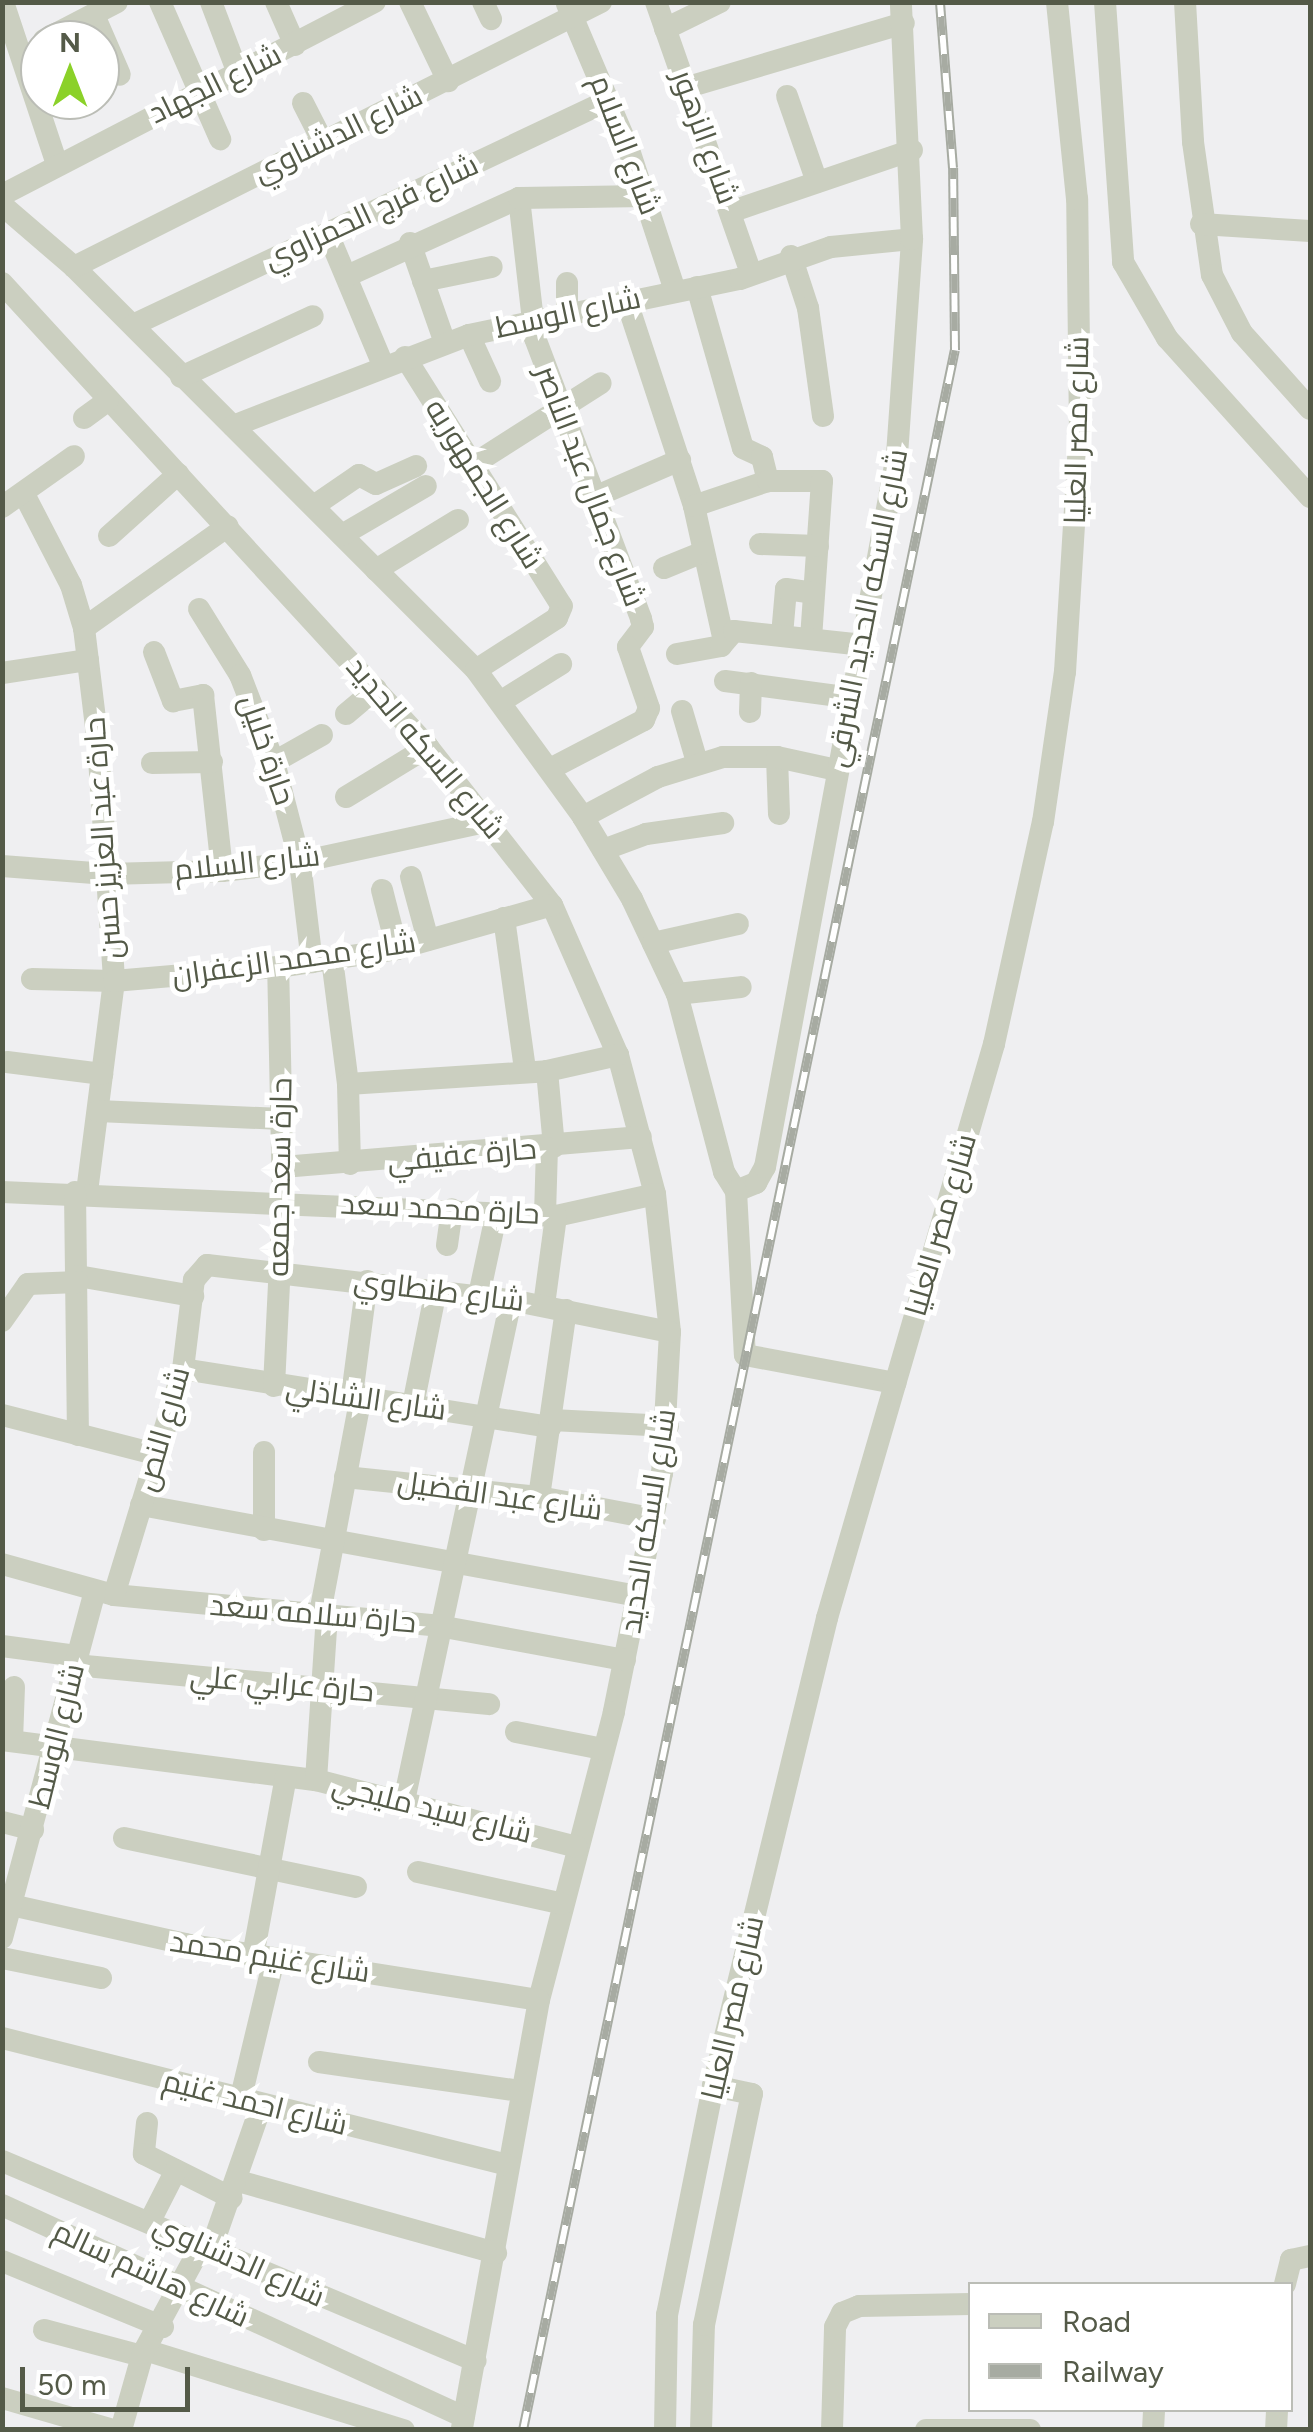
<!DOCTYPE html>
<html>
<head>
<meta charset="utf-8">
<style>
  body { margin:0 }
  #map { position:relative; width:1313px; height:2432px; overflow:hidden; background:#efeff1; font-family:Figtree,Cairo,sans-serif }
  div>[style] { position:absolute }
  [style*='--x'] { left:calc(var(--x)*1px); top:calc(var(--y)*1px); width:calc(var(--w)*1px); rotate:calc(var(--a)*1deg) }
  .minor>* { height:22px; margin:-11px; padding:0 11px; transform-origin:11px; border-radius:11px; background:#cbcfc0 }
  .rail>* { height:10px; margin-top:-5px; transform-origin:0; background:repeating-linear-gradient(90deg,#fff 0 19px,#a7aba2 0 38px); box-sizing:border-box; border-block:2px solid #a7aba2 }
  span { translate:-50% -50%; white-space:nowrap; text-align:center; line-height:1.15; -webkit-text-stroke:10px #fff; paint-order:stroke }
  .street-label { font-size:30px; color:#545a48 }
  .frame { position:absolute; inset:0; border:5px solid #545a48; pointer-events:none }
  .legend { position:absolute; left:968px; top:2282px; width:325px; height:130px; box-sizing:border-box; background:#fff; border:2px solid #bbbdb6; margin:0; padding:12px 18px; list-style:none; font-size:30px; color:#545a48 }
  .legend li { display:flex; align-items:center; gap:20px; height:50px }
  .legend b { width:50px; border:2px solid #bbbdb6 }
  .north { position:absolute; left:20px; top:20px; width:100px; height:100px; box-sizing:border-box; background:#fff; border:2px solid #bbbdb6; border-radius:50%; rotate:0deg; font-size:28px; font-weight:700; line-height:40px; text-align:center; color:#545a48 }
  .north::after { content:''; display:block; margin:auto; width:35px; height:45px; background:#8bd129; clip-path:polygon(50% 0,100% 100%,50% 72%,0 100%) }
  .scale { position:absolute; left:20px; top:2367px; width:170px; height:45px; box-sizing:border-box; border:5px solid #545a48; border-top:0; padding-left:12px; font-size:30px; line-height:35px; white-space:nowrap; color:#545a48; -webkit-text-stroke:8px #fff; paint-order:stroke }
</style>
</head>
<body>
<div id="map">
  <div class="minor">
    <div style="--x:3;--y:2;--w:171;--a:71.6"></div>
    <div style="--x:160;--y:2;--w:150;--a:66.3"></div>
    <div style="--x:211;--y:2;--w:76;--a:69.2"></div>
    <div style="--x:276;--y:2;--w:47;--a:66.2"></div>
    <div style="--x:410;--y:2;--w:88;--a:64.3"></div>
    <div style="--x:483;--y:2;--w:19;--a:65"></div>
    <div style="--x:656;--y:2;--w:287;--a:70.7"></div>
    <div style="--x:1105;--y:2;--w:261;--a:86"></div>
    <div style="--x:1123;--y:262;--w:88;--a:59.9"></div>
    <div style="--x:1167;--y:338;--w:214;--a:48"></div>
    <div style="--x:1185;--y:2;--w:140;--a:86.7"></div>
    <div style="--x:1193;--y:142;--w:134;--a:81.9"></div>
    <div style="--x:1212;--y:275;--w:65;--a:62.7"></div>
    <div style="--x:1242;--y:333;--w:102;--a:48.2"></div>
    <div style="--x:567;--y:4;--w:159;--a:67"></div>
    <div style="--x:629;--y:150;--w:148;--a:71.9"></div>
    <div style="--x:94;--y:15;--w:65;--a:66.6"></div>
    <div style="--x:665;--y:29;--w:61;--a:-26.1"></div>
    <div style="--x:44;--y:40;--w:82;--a:-27.5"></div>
    <div style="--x:688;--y:87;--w:225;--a:-16.5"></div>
    <div style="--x:787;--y:96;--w:91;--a:70.8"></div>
    <div style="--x:303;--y:103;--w:44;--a:62.9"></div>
    <div style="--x:2;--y:195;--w:420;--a:-27.4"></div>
    <div style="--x:519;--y:198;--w:141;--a:83.5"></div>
    <div style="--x:535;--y:338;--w:300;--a:69.3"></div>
    <div style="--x:641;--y:619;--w:8;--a:76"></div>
    <div style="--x:643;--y:627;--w:25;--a:127"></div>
    <div style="--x:628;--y:647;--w:65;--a:71"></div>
    <div style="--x:649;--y:708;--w:13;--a:113"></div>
    <div style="--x:644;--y:720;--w:106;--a:152.5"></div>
    <div style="--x:2;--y:205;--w:95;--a:40.7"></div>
    <div style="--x:74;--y:267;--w:569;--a:45.07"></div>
    <div style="--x:476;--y:670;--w:182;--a:53.9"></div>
    <div style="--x:583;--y:817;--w:96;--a:59.1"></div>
    <div style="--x:632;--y:899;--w:105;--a:64.7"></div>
    <div style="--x:677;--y:994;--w:184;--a:75.2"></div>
    <div style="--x:724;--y:1172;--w:22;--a:58"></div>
    <div style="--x:733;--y:211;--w:189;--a:-18.8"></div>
    <div style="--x:1201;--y:224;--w:109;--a:3.7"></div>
    <div style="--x:328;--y:234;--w:142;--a:67.2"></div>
    <div style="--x:410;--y:243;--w:106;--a:70.7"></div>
    <div style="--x:791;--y:256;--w:55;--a:71.9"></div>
    <div style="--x:808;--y:308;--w:109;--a:82.1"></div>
    <div style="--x:74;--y:267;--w:590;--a:-26.7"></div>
    <div style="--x:347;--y:276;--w:189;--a:-24.4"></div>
    <div style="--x:519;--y:198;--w:127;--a:-0.9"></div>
    <div style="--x:423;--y:281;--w:70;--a:-11.5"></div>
    <div style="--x:2;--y:283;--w:630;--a:47.44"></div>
    <div style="--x:428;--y:747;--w:201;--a:51.9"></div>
    <div style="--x:552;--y:905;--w:164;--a:66.3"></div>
    <div style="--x:618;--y:1055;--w:144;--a:75.1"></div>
    <div style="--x:655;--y:1194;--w:139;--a:83.8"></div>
    <div style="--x:670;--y:1332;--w:141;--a:93.2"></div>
    <div style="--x:662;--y:1473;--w:244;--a:101.4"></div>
    <div style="--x:614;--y:1712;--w:298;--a:104.6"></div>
    <div style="--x:539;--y:2000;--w:437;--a:100.2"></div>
    <div style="--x:567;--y:283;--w:28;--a:90"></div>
    <div style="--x:697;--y:287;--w:167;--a:74.1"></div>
    <div style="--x:743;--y:448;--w:21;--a:25"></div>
    <div style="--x:762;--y:457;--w:25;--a:76"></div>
    <div style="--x:626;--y:299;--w:218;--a:71.8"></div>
    <div style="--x:694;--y:506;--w:138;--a:77.5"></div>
    <div style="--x:133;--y:325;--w:526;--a:-25.3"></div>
    <div style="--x:469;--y:335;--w:51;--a:65.5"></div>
    <div style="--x:405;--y:357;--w:294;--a:57.8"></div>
    <div style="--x:562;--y:606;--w:13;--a:113"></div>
    <div style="--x:557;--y:618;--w:96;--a:147.3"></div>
    <div style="--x:181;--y:377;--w:145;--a:-24.8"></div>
    <div style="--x:84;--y:418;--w:29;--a:-36"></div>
    <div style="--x:233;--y:426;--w:253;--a:-21.1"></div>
    <div style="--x:469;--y:335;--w:277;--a:-11.7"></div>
    <div style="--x:740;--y:279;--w:96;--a:-19.4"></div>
    <div style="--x:831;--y:247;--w:81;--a:-5.6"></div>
    <div style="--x:469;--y:467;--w:156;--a:-32.5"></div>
    <div style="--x:25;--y:496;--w:100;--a:62.7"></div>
    <div style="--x:71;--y:585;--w:45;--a:73.2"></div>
    <div style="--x:84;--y:628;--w:117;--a:83.1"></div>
    <div style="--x:98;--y:744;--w:238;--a:86.1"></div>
    <div style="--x:114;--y:981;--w:213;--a:97.3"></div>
    <div style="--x:592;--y:498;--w:96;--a:-23.4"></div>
    <div style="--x:315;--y:505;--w:53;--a:-34.3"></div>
    <div style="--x:359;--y:475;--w:19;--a:28"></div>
    <div style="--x:376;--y:484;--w:44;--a:-24.2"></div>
    <div style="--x:694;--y:506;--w:78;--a:-18.7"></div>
    <div style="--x:768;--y:481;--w:54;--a:0"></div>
    <div style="--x:822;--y:481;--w:158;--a:94"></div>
    <div style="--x:2;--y:507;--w:88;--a:-35.3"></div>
    <div style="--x:342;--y:535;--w:97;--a:-30.3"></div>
    <div style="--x:109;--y:536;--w:93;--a:-41.9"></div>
    <div style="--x:760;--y:544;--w:58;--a:2"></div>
    <div style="--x:664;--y:568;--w:42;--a:-22.3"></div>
    <div style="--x:376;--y:570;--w:96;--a:-31.4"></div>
    <div style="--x:199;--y:609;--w:78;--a:58.2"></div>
    <div style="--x:240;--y:675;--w:93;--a:68.7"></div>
    <div style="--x:274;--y:762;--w:103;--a:75.4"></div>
    <div style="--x:300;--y:862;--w:101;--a:83.2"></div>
    <div style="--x:84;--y:628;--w:176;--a:-35.3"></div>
    <div style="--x:782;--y:635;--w:46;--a:-85"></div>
    <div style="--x:786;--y:589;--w:27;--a:8"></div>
    <div style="--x:154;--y:652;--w:53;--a:68.8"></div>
    <div style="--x:173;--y:701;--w:31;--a:-11"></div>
    <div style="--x:203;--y:695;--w:177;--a:83.8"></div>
    <div style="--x:677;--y:654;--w:45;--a:-10.3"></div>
    <div style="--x:721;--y:646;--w:20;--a:-49"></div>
    <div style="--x:734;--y:631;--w:130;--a:6.2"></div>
    <div style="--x:2;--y:673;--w:87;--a:-8.6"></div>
    <div style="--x:725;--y:681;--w:128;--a:7.6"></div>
    <div style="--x:500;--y:702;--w:72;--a:-31.9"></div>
    <div style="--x:682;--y:711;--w:53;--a:73.6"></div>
    <div style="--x:750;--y:712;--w:29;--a:-88"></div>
    <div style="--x:346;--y:714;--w:39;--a:-40"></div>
    <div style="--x:777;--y:757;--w:57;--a:88"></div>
    <div style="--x:274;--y:762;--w:55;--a:-29.4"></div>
    <div style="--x:152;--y:763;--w:60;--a:-1"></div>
    <div style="--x:346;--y:797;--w:96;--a:-31.4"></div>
    <div style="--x:583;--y:817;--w:85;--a:-28.1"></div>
    <div style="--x:658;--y:777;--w:68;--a:-17.1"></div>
    <div style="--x:723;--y:757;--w:54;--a:0"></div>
    <div style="--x:777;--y:757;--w:61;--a:12.2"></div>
    <div style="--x:603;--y:850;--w:46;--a:-20.4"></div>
    <div style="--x:646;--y:834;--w:78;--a:-8.1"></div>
    <div style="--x:2;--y:866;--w:105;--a:4.4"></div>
    <div style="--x:107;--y:874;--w:115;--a:-1.5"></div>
    <div style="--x:222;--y:871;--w:79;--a:-6.6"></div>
    <div style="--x:300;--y:862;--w:193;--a:-12.2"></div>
    <div style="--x:411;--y:877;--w:65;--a:74.9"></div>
    <div style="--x:382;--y:890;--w:61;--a:75.7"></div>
    <div style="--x:504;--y:918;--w:153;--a:82.1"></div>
    <div style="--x:653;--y:943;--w:87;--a:-12.6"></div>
    <div style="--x:332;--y:959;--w:126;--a:82.7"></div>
    <div style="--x:348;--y:1084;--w:80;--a:88.6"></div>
    <div style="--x:32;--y:979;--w:82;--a:1.4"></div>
    <div style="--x:114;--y:981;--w:165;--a:-4.9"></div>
    <div style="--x:278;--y:967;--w:120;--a:-8.6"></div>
    <div style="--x:397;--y:949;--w:161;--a:-15.8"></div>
    <div style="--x:677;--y:994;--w:64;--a:-6.2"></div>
    <div style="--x:7;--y:1062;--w:96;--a:7.2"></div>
    <div style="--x:547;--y:1071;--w:76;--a:84.7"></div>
    <div style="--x:348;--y:1084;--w:199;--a:-3.7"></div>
    <div style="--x:547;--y:1071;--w:73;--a:-12.7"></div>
    <div style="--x:98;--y:1111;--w:185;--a:2.5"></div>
    <div style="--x:283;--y:1167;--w:359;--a:-4.8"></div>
    <div style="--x:736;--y:1191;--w:22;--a:-22"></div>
    <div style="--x:756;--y:1183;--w:18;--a:-61"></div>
    <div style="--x:765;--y:1167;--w:724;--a:-79.5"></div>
    <div style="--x:897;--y:455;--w:217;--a:-86"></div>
    <div style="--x:912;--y:239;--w:237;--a:-92.7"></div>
    <div style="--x:736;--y:1191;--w:164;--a:86.9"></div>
    <div style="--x:745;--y:1355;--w:153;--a:10.6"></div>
    <div style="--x:2;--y:1192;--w:555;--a:2.48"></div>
    <div style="--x:556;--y:1216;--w:101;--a:-12.5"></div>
    <div style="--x:75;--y:1192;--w:243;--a:89.3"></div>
    <div style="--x:545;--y:1215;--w:67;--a:-88.3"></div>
    <div style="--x:447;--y:1245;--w:36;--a:-82"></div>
    <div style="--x:78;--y:1276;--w:117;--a:9.9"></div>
    <div style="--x:479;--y:1295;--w:86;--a:-77.9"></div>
    <div style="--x:544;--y:1305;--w:90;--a:-82.3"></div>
    <div style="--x:2;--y:1321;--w:45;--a:-54.9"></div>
    <div style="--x:28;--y:1284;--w:50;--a:-2.3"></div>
    <div style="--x:183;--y:1369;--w:372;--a:9"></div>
    <div style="--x:274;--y:1386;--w:187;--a:-87.2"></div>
    <div style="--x:283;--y:1199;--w:232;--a:-91.2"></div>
    <div style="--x:352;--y:1395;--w:115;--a:-82.5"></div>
    <div style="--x:413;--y:1405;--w:117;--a:-78.7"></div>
    <div style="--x:2;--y:1415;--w:162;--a:14.3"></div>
    <div style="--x:552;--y:1420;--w:116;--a:3"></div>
    <div style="--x:264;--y:1452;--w:78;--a:90"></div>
    <div style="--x:345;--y:1477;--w:195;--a:5.9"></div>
    <div style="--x:539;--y:1497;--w:118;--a:10.7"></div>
    <div style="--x:539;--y:1497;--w:189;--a:-81.8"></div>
    <div style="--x:141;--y:1505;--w:505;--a:10.38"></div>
    <div style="--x:2;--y:1564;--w:116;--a:15.5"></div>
    <div style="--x:114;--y:1595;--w:326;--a:5.4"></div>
    <div style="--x:439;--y:1626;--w:189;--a:10.4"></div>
    <div style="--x:114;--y:1595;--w:236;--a:-73"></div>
    <div style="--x:183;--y:1369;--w:90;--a:-83"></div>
    <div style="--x:194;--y:1280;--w:20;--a:-49"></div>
    <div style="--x:207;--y:1265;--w:306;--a:6.6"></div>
    <div style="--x:511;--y:1300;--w:162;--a:11.4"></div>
    <div style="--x:320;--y:1613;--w:221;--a:-79.3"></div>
    <div style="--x:2;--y:1646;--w:77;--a:7.5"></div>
    <div style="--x:75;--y:1665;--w:416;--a:5.4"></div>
    <div style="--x:516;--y:1732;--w:89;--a:11.1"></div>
    <div style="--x:2;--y:1740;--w:317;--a:7.3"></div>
    <div style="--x:316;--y:1780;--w:269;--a:14.4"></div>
    <div style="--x:12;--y:1741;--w:54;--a:-87.9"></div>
    <div style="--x:316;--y:1780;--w:167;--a:-86.2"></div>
    <div style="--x:404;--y:1801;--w:512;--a:-77.94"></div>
    <div style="--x:2;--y:1822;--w:32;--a:14"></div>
    <div style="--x:124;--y:1838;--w:237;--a:11.9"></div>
    <div style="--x:418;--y:1872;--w:148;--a:12.4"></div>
    <div style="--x:2;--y:1903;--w:188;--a:12.6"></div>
    <div style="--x:185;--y:1944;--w:358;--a:9"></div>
    <div style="--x:2;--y:1938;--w:358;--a:-75"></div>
    <div style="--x:253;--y:1956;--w:182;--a:-79.6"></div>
    <div style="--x:2;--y:1958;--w:101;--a:11.4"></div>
    <div style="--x:2;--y:2038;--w:522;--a:14.09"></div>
    <div style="--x:319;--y:2062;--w:204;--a:8.2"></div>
    <div style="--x:240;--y:2101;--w:146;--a:-76.5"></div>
    <div style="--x:147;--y:2123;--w:31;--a:96"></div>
    <div style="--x:144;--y:2154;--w:98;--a:26.6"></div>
    <div style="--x:2;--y:2161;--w:514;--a:22.88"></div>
    <div style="--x:238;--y:2181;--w:268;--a:15.6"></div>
    <div style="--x:2;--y:2205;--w:508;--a:24.65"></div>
    <div style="--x:150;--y:2221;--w:57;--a:-63"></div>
    <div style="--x:210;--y:2252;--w:155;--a:-70.7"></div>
    <div style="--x:2;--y:2261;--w:174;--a:22.3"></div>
    <div style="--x:1285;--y:2284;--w:25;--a:-76"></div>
    <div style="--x:1291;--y:2260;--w:19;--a:-12"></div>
    <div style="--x:44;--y:2330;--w:101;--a:14.9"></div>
    <div style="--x:145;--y:2350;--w:271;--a:17.2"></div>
    <div style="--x:2;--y:2398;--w:116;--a:16.1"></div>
    <div style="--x:121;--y:2430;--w:80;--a:-74.1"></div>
    <div style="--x:143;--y:2353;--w:119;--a:-61.5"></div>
    <div style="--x:665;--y:2430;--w:115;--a:-89"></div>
    <div style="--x:667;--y:2315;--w:234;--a:-78.6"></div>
    <div style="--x:713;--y:2086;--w:482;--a:-76.3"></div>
    <div style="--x:827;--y:1618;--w:598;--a:-73.78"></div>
    <div style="--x:994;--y:1044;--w:227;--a:-77.6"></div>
    <div style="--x:1043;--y:822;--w:152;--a:-81.7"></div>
    <div style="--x:1065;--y:672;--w:242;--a:-86.5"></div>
    <div style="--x:1080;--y:430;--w:231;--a:-90.7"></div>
    <div style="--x:1077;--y:199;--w:198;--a:-95.8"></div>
    <div style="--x:701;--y:2430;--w:105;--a:-88.4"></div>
    <div style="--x:704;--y:2325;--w:236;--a:-78.3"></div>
    <div style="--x:752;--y:2094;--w:40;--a:-168"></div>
    <div style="--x:832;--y:2430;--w:103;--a:-88.3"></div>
    <div style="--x:835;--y:2327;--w:16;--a:-63"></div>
    <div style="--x:842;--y:2313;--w:18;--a:-22"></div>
    <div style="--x:859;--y:2306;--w:112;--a:-1"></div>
    <div style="--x:926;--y:2430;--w:104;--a:0"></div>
    <div style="--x:1153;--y:2430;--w:20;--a:-87"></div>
    <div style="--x:1276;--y:2430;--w:20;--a:-87"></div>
  </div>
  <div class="rail">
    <div style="--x:523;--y:2430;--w:2124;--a:-78.27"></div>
    <div style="--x:955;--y:350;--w:182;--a:-90.6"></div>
    <div style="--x:953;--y:168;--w:167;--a:-94.5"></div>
  </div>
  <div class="street-label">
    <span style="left:215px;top:84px;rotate:-26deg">شارع الجهاد</span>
    <span style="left:338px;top:134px;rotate:-26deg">شارع الدشناوي</span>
    <span style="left:705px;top:137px;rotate:70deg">شارع الزهور</span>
    <span style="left:625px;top:145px;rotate:69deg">شارع السلام</span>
    <span style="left:371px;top:212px;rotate:-25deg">شارع فرج الحمزاوي</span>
    <span style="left:568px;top:313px;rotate:-12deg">شارع الوسط</span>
    <span style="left:1077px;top:430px;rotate:-89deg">شارع مصر العليا</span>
    <span style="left:484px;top:484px;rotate:58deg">شارع الجمهوريه</span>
    <span style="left:590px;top:486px;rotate:69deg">شارع جمال عبد الناصر</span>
    <span style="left:867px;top:608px;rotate:-79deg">شارع السكه الحديد الشرقي</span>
    <span style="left:425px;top:748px;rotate:50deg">شارع السكه الحديد</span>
    <span style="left:267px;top:750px;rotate:71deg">حارة خليل</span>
    <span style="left:103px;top:838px;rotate:-94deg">حارة عبد العزيز حسن</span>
    <span style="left:247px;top:863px;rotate:-6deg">شارع السلام</span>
    <span style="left:294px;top:959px;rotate:-8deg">شارع محمد الزعفران</span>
    <span style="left:462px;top:1155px;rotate:-5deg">حارة عفيفي</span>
    <span style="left:280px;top:1177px;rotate:-89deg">حارة سعد جمعه</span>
    <span style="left:440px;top:1209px;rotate:3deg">حارة محمد سعد</span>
    <span style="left:941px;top:1225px;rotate:-74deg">شارع مصر العليا</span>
    <span style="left:439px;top:1291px;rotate:7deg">شارع طنطاوي</span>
    <span style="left:366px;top:1399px;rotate:8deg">شارع الشاذلي</span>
    <span style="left:163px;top:1429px;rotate:-74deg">شارع النص</span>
    <span style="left:500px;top:1496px;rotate:8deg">شارع عبد الفضيل</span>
    <span style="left:648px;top:1521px;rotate:-81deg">شارع السكه الحديد</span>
    <span style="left:313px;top:1614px;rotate:5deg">حارة سلامه سعد</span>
    <span style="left:282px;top:1684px;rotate:5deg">حارة عرابي علي</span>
    <span style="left:57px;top:1736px;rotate:-76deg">شارع الوسط</span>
    <span style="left:432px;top:1809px;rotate:14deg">شارع سيد مليجي</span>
    <span style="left:270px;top:1957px;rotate:9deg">شارع غنيم محمد</span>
    <span style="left:733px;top:2008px;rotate:-77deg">شارع مصر العليا</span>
    <span style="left:255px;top:2103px;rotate:14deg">شارع احمد غنيم</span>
    <span style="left:239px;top:2261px;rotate:24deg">شارع الدشناوي</span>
    <span style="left:151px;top:2274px;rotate:25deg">شارع هاشم سالم</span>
  </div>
  <div class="frame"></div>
  <ul class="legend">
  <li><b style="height:12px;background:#cbcfc0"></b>Road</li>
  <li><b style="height:12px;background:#a7aba2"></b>Railway</li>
  </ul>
  <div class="north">N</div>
  <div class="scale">50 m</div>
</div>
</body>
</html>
